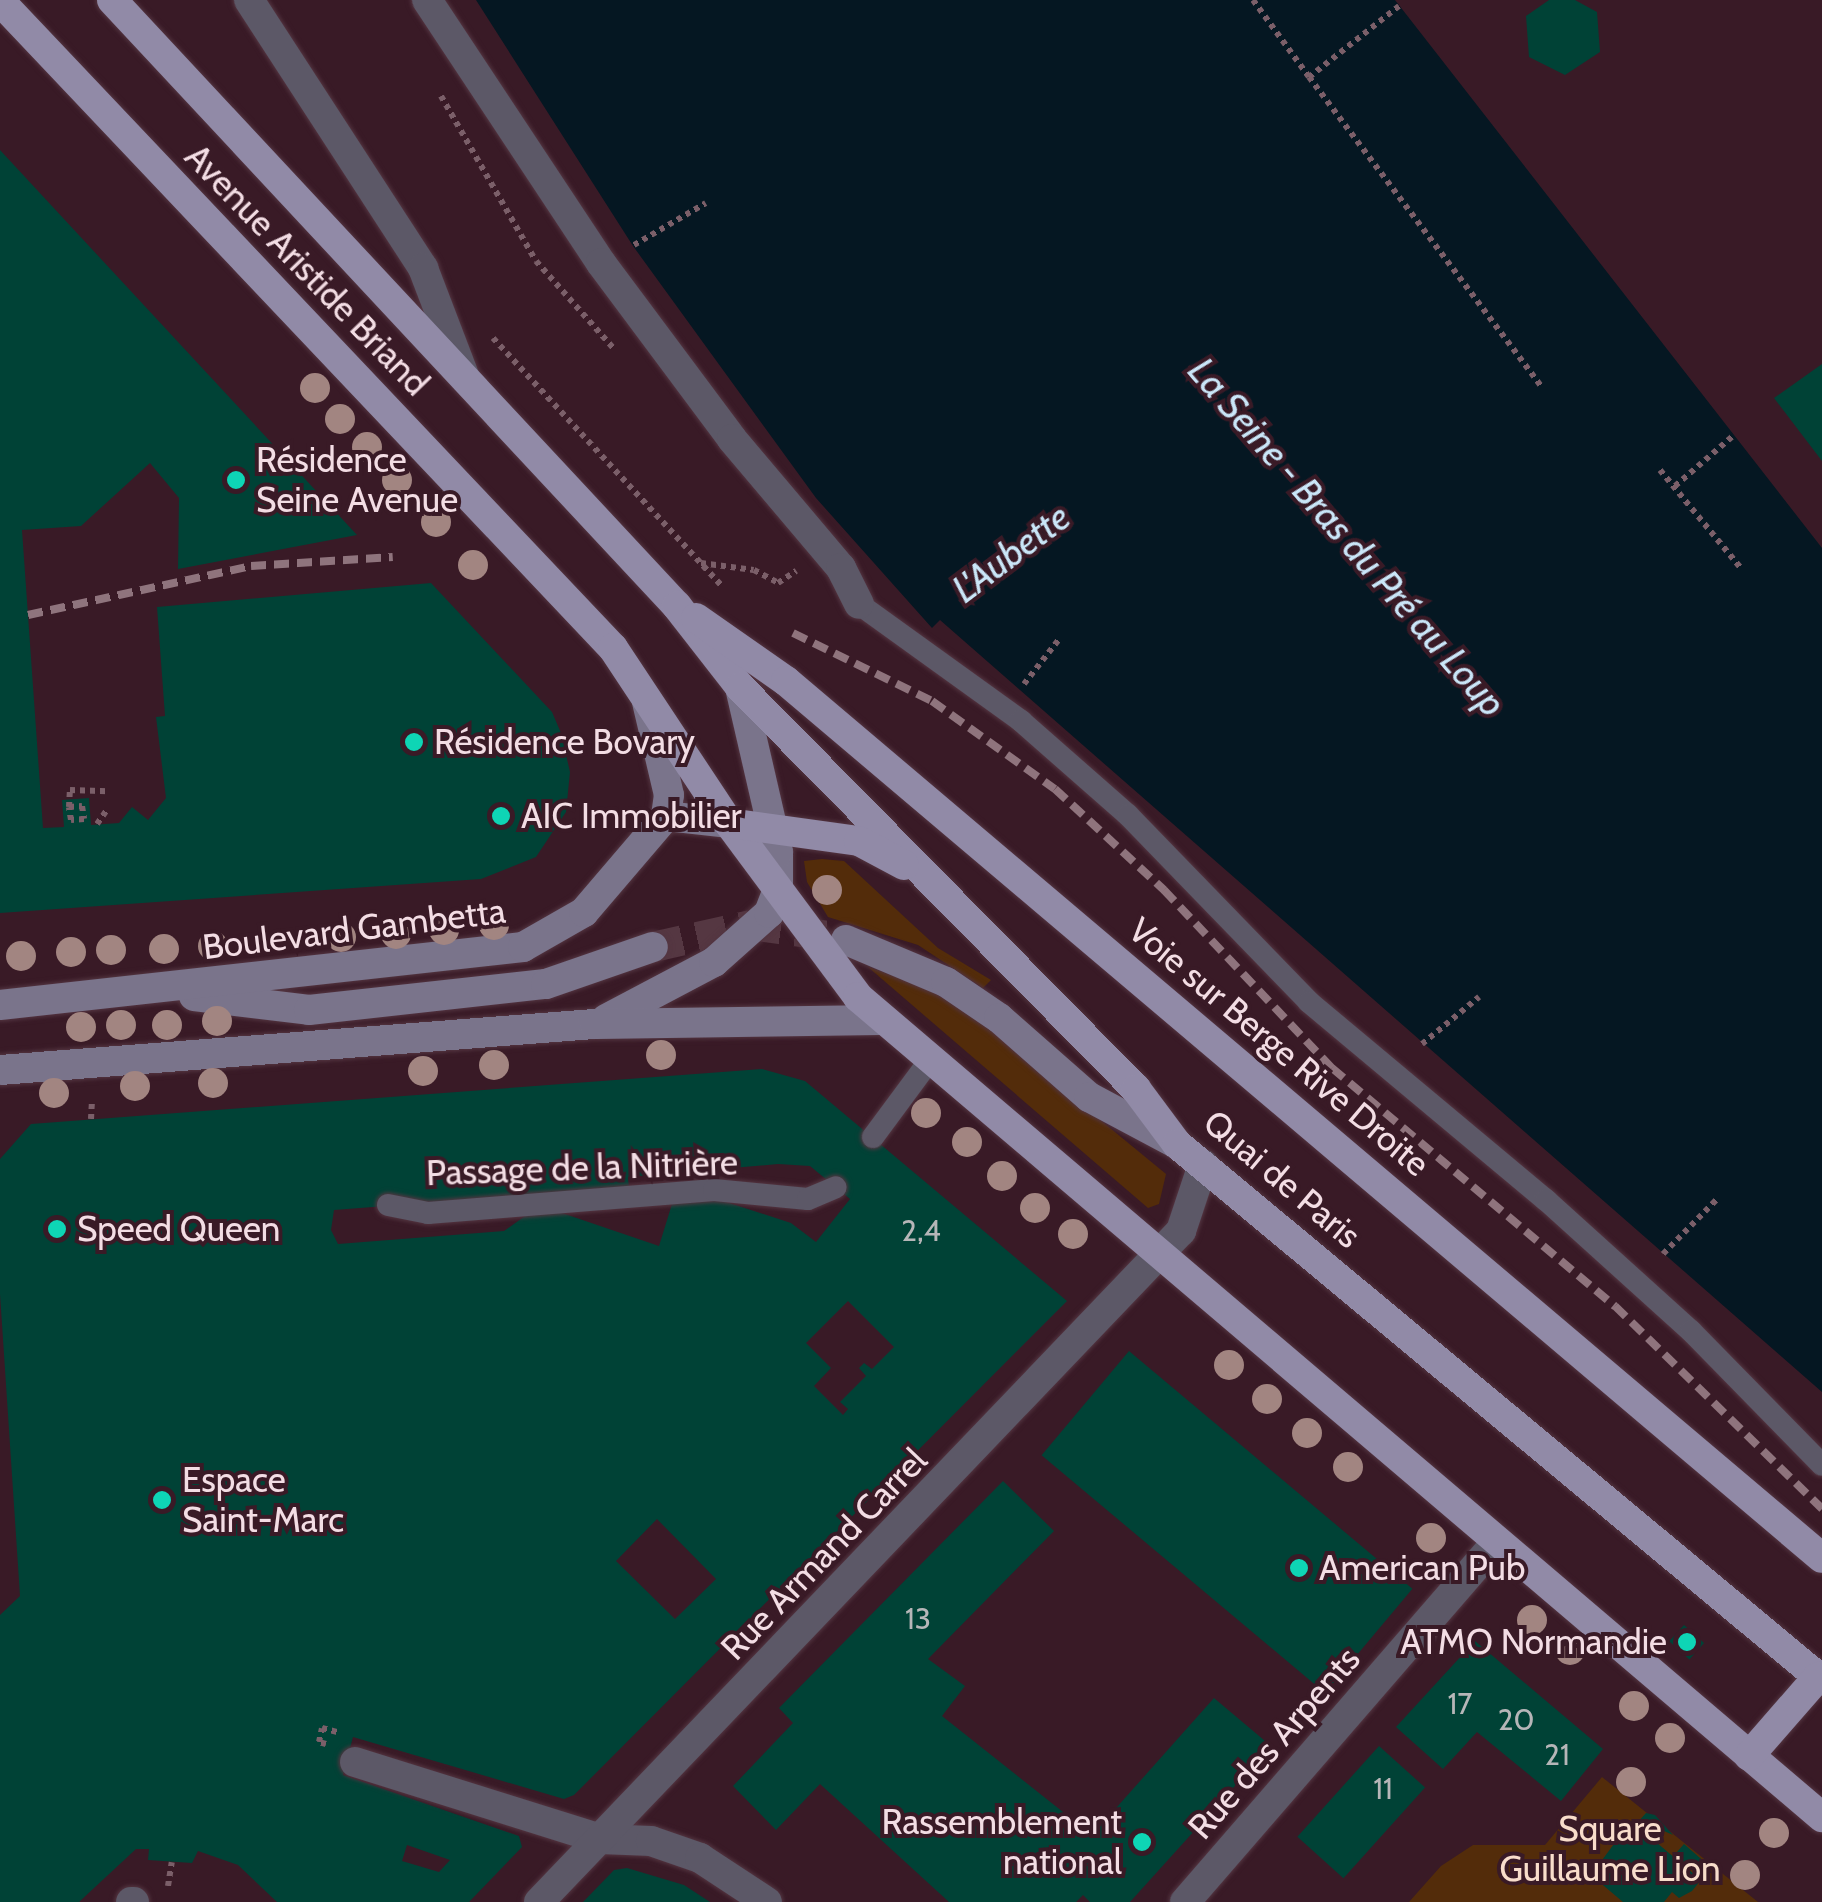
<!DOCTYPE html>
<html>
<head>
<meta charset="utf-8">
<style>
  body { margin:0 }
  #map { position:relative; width:1822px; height:1902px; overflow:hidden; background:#391a26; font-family:Cabin,sans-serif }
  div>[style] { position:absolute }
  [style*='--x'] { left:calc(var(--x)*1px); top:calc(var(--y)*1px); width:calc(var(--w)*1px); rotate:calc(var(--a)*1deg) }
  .green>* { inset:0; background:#532c0a }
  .water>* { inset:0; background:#051722 }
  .building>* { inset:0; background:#004236; transform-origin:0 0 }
  .secondary-tunnel>* { height:30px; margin-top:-15px; transform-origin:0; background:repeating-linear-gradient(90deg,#553742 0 30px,transparent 0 45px) }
  .path>* { height:6px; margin-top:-3px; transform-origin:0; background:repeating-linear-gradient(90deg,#7b5f69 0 5px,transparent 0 10px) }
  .roads { filter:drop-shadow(0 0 2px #533541) drop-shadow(0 0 2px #533541) }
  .lane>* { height:22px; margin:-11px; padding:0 11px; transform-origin:11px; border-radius:11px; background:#5c5867 }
  .street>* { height:30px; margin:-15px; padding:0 15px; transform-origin:15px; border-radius:15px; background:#5c5867 }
  .secondary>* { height:30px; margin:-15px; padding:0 15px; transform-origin:15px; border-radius:15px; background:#7a748b }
  .primary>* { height:30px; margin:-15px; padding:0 15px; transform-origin:15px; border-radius:15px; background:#918aa7 }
  .rail>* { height:8px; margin-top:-4px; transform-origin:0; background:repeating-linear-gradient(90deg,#8f747d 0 15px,transparent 0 23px) }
  .trees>* { width:30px; height:30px; margin:-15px; border-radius:50%; background:#a28581 }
  .dots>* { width:28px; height:28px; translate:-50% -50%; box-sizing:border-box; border:5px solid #391a26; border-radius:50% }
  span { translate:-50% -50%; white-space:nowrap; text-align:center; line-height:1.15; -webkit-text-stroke:8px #391a26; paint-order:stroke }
  .number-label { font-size:30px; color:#b6b6b8 }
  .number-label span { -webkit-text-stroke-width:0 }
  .street-label { font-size:35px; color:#f3dde4 }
  .poi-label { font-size:35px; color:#f3dde4 }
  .left { translate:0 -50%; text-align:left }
  .right { translate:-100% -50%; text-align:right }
  .park-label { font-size:35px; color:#f8ddcb }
  .water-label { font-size:38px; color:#cae6f8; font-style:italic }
</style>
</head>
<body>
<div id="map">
  <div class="green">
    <div style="clip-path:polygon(822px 859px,844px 861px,938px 948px,991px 980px,983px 988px,918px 945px,828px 917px,807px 882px,804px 861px)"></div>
    <div style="clip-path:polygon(868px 967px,924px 986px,981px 1022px,1166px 1174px,1159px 1204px,1148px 1208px)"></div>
    <div style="clip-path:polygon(1602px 1777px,1758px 1902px,1409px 1902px,1441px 1866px,1473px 1845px,1545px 1845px)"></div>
  </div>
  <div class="water">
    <div style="clip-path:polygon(476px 0,1395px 0,1822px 548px,1822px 1392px,940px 620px,932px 628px,816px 498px,633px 246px)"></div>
  </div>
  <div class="building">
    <div style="clip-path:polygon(1549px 0,1575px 0,1597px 12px,1600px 52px,1565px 75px,1529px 57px,1526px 16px)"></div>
    <div style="clip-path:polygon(0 150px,357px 535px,178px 569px,179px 498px,150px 463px,81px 526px,22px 530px,43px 828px,64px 827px,62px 800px,89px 798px,91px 825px,119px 823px,132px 807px,148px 820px,166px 798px,156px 717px,165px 716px,157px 607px,431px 583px,552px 712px,561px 733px,570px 772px,566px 812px,536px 857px,481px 879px,0 913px)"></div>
    <div style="clip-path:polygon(1822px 364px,1822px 461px,1774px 398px)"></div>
    <div style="clip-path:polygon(evenodd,762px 1069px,805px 1081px,1067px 1301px,574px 1795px,564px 1799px,353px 1737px,343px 1775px,519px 1836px,522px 1847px,469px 1902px,277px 1902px,238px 1865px,198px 1851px,192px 1863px,148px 1860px,149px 1849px,136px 1849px,79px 1902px,0 1902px,0 1615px,20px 1596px,0 1294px,0 1159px,31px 1124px,762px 1069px,778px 1164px,810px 1166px,850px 1199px,816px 1242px,791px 1223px,720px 1200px,672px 1204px,659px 1246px,559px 1212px,629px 1187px,628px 1177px,778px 1164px,762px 1069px,557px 1193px,504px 1231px,338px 1244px,331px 1230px,334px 1210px,557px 1193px,762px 1069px,848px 1301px,894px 1347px,872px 1369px,864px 1363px,859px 1368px,866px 1376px,840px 1402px,848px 1409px,843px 1415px,814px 1386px,831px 1368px,806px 1343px,848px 1301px,762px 1069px,657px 1519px,716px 1579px,675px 1619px,616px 1561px,657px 1519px,762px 1069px,407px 1845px,450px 1860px,439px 1872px,402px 1861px,407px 1845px)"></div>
    <div style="left:1129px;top:1351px;width:370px;height:136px;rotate:40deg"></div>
    <div style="clip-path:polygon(1003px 1481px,1054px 1531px,928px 1659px,965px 1686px,942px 1716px,1092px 1835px,1214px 1698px,1271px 1746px,1130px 1902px,1090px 1902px,1083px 1895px,1076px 1902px,949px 1902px,820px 1784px,776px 1830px,733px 1786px,793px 1723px,779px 1708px)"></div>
    <div style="left:1684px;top:1625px;width:27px;height:22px;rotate:42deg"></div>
    <div style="clip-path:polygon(1475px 1641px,1603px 1749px,1561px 1801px,1477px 1732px,1443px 1769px,1396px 1727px)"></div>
    <div style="left:1379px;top:1746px;width:62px;height:122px;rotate:42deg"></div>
    <div style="clip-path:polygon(1646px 1813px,1655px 1815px,1673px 1835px,1664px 1831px,1658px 1839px,1638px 1822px)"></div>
    <div style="clip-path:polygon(1631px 1821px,1701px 1880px,1692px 1891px,1679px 1898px,1672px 1892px,1664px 1902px,1623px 1902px,1591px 1875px)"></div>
    <div style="left:1684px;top:1844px;width:30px;height:14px;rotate:41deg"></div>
    <div style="clip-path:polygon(627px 1868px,684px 1885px,710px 1902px,583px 1902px,614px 1870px)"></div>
  </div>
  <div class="secondary-tunnel">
    <div style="--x:653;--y:947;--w:100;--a:-12.7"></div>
    <div style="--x:751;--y:925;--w:79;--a:8"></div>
  </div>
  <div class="path">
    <div style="--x:1253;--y:0;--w:95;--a:54"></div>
    <div style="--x:1399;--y:6;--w:115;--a:141.7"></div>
    <div style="--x:1309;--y:77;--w:386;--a:53.1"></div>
    <div style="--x:441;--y:96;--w:190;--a:60.1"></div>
    <div style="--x:536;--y:261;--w:118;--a:48.4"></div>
    <div style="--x:634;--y:245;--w:83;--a:-30.3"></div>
    <div style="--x:493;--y:338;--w:338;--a:47.3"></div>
    <div style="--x:1660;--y:470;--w:126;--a:50.5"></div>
    <div style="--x:1675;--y:486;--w:78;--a:-40.8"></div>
    <div style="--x:701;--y:563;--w:53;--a:7.5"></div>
    <div style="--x:754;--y:570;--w:27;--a:28"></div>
    <div style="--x:778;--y:583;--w:22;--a:-34"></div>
    <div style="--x:1024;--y:684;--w:58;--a:-52"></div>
    <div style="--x:69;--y:807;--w:13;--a:-4"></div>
    <div style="--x:82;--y:806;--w:13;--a:81"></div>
    <div style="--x:84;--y:819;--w:13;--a:176"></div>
    <div style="--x:71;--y:820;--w:13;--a:-99"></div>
    <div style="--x:69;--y:807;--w:17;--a:-87"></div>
    <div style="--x:70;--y:790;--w:38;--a:2"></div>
    <div style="--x:97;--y:824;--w:19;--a:-55"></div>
    <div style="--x:1422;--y:1044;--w:74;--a:-39.5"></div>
    <div style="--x:91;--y:1119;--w:18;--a:-87"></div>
    <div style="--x:1663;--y:1254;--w:76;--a:-45.5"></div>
    <div style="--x:326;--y:1744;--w:7;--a:-164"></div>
    <div style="--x:319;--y:1742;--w:14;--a:-78"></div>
    <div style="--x:322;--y:1728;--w:16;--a:15"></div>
    <div style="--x:168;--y:1886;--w:24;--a:-81"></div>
  </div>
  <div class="roads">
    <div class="lane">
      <div style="--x:859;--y:604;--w:200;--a:35.8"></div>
      <div style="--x:1021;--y:721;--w:142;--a:41.3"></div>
      <div style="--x:1128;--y:815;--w:260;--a:45.9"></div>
      <div style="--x:1309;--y:1002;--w:309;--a:39.9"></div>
      <div style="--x:1546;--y:1200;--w:195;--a:42.1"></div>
      <div style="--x:1691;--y:1331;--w:187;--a:45.6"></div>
      <div style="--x:873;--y:1137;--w:96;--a:-53.5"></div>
      <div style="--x:388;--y:1205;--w:41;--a:11.3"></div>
      <div style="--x:428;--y:1213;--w:287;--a:-4.6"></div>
      <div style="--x:714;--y:1190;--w:94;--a:5.5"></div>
      <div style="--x:808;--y:1199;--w:30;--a:-23"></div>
    </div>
    <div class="street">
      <div style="--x:249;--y:0;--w:320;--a:57"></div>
      <div style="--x:423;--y:268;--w:118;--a:69.1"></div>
      <div style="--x:427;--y:0;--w:315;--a:56.5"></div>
      <div style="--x:601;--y:263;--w:219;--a:53.3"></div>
      <div style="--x:732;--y:439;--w:169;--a:49.8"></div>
      <div style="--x:841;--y:568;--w:40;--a:63.4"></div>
      <div style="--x:355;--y:1762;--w:257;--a:17.4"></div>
      <div style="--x:600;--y:1839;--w:51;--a:2.2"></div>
      <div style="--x:651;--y:1841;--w:52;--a:19.1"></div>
      <div style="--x:700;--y:1858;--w:80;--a:33.3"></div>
      <div style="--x:131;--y:1902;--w:3;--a:0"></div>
      <div style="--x:539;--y:1902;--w:929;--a:-46.27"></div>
      <div style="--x:1181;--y:1231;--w:70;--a:-71.6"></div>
      <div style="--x:1185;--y:1902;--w:476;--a:-49.1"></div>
    </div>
    <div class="secondary">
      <div style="--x:666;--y:816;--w:63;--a:6.3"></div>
      <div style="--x:846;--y:940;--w:108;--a:22.8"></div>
      <div style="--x:946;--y:982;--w:64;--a:34.2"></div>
      <div style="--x:999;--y:1018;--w:120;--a:41.3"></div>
      <div style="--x:1089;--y:1097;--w:100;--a:28.1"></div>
      <div style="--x:194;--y:996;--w:116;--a:6.9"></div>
      <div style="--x:309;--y:1010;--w:238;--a:-6.3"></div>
      <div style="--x:546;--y:984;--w:113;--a:-19.1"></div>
      <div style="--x:0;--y:1005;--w:526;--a:-6.33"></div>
      <div style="--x:523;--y:947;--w:70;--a:-29.8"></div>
      <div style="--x:584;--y:912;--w:126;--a:-49.5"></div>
      <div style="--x:666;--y:816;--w:21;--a:-82"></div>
      <div style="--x:669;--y:795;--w:96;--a:-103.3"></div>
      <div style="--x:606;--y:1019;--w:122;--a:-27.8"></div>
      <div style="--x:714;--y:962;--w:74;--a:-41.7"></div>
      <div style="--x:769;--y:913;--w:25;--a:-69"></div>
      <div style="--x:778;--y:890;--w:38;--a:-90"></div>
      <div style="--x:778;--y:852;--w:169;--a:-103"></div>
      <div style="--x:0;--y:1070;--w:596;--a:-4.43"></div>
      <div style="--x:594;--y:1024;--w:288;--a:-0.8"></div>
    </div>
    <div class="primary">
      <div style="--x:112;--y:0;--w:829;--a:47.01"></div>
      <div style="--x:677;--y:606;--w:103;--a:52.1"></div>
      <div style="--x:740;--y:687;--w:564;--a:45.43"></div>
      <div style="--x:1136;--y:1089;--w:69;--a:53.3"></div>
      <div style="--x:1177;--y:1144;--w:839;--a:39.73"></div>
      <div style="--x:0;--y:1;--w:891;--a:46.55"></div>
      <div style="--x:613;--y:648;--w:210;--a:56.5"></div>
      <div style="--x:729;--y:823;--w:217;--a:53.4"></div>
      <div style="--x:858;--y:997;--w:1266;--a:40.39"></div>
      <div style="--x:696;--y:618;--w:110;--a:35"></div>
      <div style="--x:786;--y:681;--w:1357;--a:40.25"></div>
      <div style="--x:729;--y:823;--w:131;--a:7.9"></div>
      <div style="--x:859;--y:841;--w:51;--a:28.1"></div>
      <div style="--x:1749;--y:1756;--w:105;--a:-48.9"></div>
    </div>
  </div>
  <div class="rail">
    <div style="--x:28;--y:615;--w:228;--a:-12.4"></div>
    <div style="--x:251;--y:566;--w:142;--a:-3.6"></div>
    <div style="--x:793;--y:633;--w:155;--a:26.1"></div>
    <div style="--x:932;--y:701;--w:151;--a:35.6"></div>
    <div style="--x:1055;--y:789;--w:149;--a:42.8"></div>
    <div style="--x:1164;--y:890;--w:245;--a:46.7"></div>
    <div style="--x:1332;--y:1068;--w:370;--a:40.1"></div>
    <div style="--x:1615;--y:1306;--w:290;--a:44.4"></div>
  </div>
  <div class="trees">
    <div style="left:315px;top:388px"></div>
    <div style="left:340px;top:419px"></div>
    <div style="left:367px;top:447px"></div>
    <div style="left:397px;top:480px"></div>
    <div style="left:436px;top:522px"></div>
    <div style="left:473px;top:565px"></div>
    <div style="left:827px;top:890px"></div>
    <div style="left:494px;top:925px"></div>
    <div style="left:444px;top:930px"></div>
    <div style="left:396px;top:934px"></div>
    <div style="left:341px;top:937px"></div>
    <div style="left:213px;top:946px"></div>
    <div style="left:164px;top:949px"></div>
    <div style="left:111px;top:950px"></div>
    <div style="left:71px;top:952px"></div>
    <div style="left:21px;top:956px"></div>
    <div style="left:217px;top:1021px"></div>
    <div style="left:121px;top:1025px"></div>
    <div style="left:167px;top:1025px"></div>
    <div style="left:81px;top:1027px"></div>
    <div style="left:661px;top:1055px"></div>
    <div style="left:494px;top:1065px"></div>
    <div style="left:423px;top:1071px"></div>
    <div style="left:213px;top:1083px"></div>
    <div style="left:135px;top:1086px"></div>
    <div style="left:54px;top:1093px"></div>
    <div style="left:926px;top:1113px"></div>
    <div style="left:967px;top:1142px"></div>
    <div style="left:1002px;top:1176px"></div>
    <div style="left:1035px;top:1208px"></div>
    <div style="left:1073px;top:1234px"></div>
    <div style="left:1229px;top:1365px"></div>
    <div style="left:1267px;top:1399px"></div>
    <div style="left:1307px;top:1433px"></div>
    <div style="left:1348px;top:1467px"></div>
    <div style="left:1431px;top:1538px"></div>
    <div style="left:1532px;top:1620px"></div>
    <div style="left:1570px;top:1650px"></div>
    <div style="left:1634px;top:1706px"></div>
    <div style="left:1670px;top:1738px"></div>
    <div style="left:1631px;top:1782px"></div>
    <div style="left:1774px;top:1833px"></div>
    <div style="left:1745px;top:1875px"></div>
  </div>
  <div class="dots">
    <div style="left:236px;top:480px;background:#0ed5b5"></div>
    <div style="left:414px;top:742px;background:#0ed5b5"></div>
    <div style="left:501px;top:816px;background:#0ed5b5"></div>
    <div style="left:57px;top:1229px;background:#0ed5b5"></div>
    <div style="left:162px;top:1500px;background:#0ed5b5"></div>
    <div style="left:1299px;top:1568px;background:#0ed5b5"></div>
    <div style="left:1687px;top:1642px;background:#0ed5b5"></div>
    <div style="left:1142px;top:1842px;background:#0ed5b5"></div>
  </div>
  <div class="number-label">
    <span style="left:921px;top:1231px">2,4</span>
    <span style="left:918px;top:1619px">13</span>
    <span style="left:1460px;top:1704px">17</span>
    <span style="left:1516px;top:1720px">20</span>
    <span style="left:1557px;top:1755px">21</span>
    <span style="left:1383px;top:1789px">11</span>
  </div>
  <div class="street-label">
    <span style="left:307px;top:270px;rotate:46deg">Avenue Aristide Briand</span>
    <span style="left:354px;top:929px;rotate:-7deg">Boulevard Gambetta</span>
    <span style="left:1279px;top:1047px;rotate:40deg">Voie sur Berge Rive Droite</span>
    <span style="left:582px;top:1168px;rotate:-2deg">Passage de la Nitrière</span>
    <span style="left:1282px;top:1179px;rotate:40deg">Quai de Paris</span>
    <span style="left:824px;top:1554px;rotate:-46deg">Rue Armand Carrel</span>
    <span style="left:1274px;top:1743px;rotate:-49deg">Rue des Arpents</span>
  </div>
  <div class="poi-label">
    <span class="left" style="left:256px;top:480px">Résidence<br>Seine Avenue</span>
    <span class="left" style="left:434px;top:742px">Résidence Bovary</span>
    <span class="left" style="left:521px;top:816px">AIC Immobilier</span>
    <span class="left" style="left:77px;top:1229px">Speed Queen</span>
    <span class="left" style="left:182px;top:1500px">Espace<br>Saint-Marc</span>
    <span class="left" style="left:1319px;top:1568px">American Pub</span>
    <span class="right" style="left:1667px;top:1642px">ATMO Normandie</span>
    <span class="right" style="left:1122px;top:1842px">Rassemblement<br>national</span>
  </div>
  <div class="park-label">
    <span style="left:1610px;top:1849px">Square<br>Guillaume Lion</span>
  </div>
  <div class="water-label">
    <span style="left:1347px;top:537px;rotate:49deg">La Seine - Bras du Pré au Loup</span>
    <span style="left:1011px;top:553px;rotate:-37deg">L'Aubette</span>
  </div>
</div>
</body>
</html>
